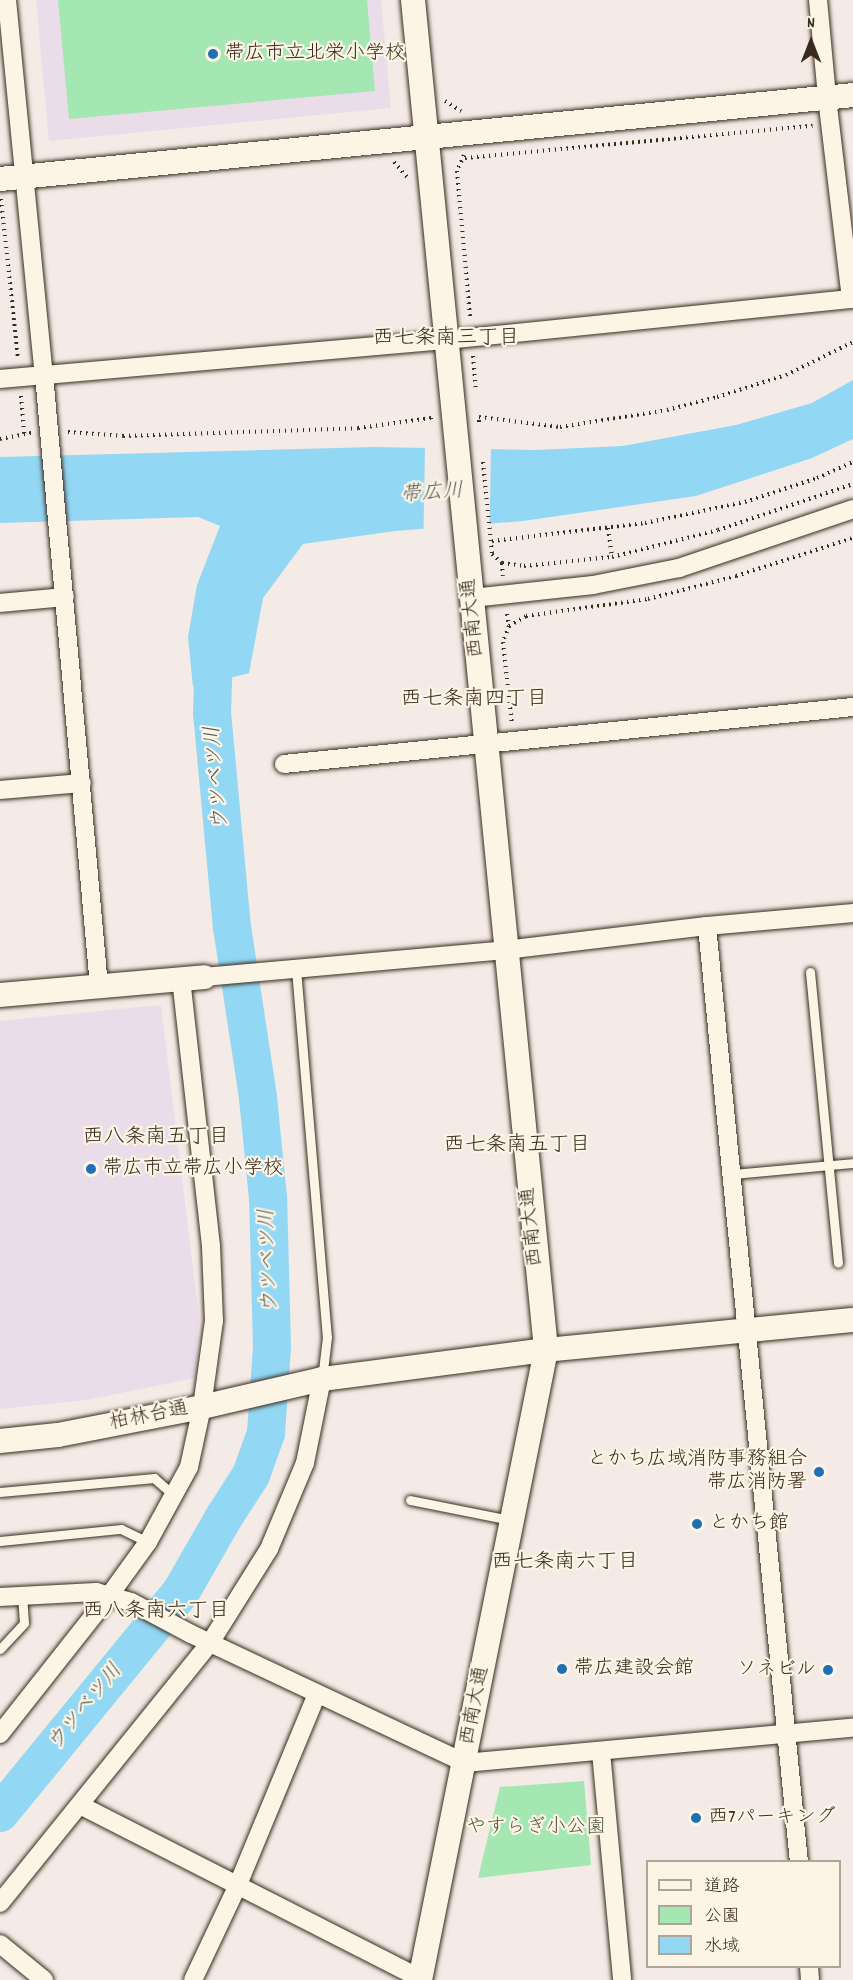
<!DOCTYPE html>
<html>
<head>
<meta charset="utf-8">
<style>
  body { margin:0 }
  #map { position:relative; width:853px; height:1980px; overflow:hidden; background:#f4eae6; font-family:Dekko,"Klee One",sans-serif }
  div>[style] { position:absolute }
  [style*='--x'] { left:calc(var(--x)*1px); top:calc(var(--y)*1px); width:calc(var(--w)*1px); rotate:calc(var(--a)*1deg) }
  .built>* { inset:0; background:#eadce8 }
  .green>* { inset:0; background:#a4e7b2 }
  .water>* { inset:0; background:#92d8f4 }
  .pier>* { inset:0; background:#f4eae6; transform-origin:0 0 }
  .river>* { height:38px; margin:-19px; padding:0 19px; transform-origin:19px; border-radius:19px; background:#92d8f4 }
  .path>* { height:4px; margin-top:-2px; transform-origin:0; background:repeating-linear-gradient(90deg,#3b2a1e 0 1.5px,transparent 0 6px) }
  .roads { filter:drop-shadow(0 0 2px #3b2a1e) drop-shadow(0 0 2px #3b2a1e) }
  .lane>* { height:9px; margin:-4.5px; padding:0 4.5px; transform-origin:4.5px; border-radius:4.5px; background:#fcf5e5 }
  .street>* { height:18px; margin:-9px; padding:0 9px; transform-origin:9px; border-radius:9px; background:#fcf5e5 }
  .secondary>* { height:24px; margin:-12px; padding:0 12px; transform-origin:12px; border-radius:12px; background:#fcf5e5 }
  .dots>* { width:16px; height:16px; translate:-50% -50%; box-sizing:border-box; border:3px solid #fcf5e5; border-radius:50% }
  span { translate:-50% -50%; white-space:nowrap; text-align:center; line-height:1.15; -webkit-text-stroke:4.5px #fcf5e5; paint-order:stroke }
  .poi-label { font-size:20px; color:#3b2a1e }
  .left { translate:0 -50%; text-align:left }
  .right { translate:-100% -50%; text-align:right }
  .street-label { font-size:20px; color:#3b2a1e }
  .park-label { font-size:20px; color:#555943 }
  .neighbourhood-label { font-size:21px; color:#3b2a1e }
  .water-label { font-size:21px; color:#515654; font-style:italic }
  .legend { position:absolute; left:646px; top:1860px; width:195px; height:108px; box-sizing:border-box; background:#fcf5e5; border:2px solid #afa495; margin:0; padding:8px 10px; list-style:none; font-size:18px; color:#3b2a1e }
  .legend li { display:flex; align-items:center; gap:12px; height:30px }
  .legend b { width:30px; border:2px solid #afa495 }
  .north { position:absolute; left:781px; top:12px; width:60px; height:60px; -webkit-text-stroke:4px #fcf5e5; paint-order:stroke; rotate:0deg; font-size:16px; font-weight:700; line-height:24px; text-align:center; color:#3b2a1e }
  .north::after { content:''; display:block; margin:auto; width:21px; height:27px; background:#3b2a1e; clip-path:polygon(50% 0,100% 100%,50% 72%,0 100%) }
</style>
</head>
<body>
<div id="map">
  <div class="built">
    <div style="clip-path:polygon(36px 0,381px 0,391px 108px,49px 141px)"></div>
    <div style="clip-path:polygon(161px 1005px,199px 1318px,195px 1378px,86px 1400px,0 1409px,0 1021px)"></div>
  </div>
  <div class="green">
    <div style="clip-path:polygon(58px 0,367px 0,375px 91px,69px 119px)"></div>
    <div style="clip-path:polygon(584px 1781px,591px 1865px,478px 1878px,500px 1787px)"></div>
  </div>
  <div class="water">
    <div style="clip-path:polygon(853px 380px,853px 439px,812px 458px,696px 496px,523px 521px,395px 531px,303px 544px,263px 598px,249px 673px,193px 687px,188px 637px,197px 585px,220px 526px,198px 517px,0 523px,0 457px,373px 447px,535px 450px,623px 446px,736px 425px,812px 403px)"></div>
  </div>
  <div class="pier">
    <div style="left:425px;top:445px;width:66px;height:86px;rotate:1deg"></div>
  </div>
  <div class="river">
    <div style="--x:0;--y:1813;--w:286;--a:-50.7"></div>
    <div style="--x:181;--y:1592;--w:86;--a:-60.2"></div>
    <div style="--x:224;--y:1517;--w:50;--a:-57.3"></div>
    <div style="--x:251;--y:1475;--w:45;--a:-70.3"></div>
    <div style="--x:266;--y:1433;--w:86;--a:-86"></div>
    <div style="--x:272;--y:1347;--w:149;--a:-91.5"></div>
    <div style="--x:268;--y:1198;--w:101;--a:-95.7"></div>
    <div style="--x:258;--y:1097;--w:171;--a:-98.7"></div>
    <div style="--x:232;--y:928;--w:215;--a:-95.3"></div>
    <div style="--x:212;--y:714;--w:59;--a:-88.1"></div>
    <div style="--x:214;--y:655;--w:25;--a:-79"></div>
  </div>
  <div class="path">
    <div style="--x:445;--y:101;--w:19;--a:32"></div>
    <div style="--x:464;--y:155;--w:17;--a:114"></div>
    <div style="--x:457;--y:171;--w:148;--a:84.9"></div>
    <div style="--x:465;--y:158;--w:349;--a:-5.3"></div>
    <div style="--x:394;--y:162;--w:20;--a:49"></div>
    <div style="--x:1;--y:199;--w:160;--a:83.9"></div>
    <div style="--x:473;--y:356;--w:34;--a:85"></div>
    <div style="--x:21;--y:396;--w:38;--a:85"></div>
    <div style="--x:479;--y:422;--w:5;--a:-90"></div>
    <div style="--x:479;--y:417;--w:82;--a:7"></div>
    <div style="--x:560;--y:427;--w:108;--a:-9"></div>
    <div style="--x:667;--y:410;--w:52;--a:-14.6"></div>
    <div style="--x:717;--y:397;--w:72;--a:-17.7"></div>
    <div style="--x:786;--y:375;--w:75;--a:-26.2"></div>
    <div style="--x:68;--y:432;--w:55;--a:4.2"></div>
    <div style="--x:123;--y:436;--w:235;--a:-1.9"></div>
    <div style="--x:358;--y:428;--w:74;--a:-7.8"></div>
    <div style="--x:431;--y:418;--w:4;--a:90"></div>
    <div style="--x:0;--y:439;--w:32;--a:-11"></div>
    <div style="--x:483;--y:462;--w:92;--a:84.4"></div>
    <div style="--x:492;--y:554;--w:13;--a:42"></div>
    <div style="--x:502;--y:563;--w:13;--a:86"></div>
    <div style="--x:608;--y:528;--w:29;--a:82"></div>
    <div style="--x:492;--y:541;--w:154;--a:-6.7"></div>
    <div style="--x:645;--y:523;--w:102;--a:-11.9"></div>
    <div style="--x:745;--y:502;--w:76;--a:-18.4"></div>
    <div style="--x:817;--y:478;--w:39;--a:-24"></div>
    <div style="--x:502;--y:563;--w:22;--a:8"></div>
    <div style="--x:524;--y:566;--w:88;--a:-5.8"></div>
    <div style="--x:612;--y:557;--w:109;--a:-14.3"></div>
    <div style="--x:718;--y:530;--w:143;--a:-18.8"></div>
    <div style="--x:507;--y:614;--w:12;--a:81"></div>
    <div style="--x:509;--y:626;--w:17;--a:111"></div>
    <div style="--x:503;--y:642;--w:83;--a:83.8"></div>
    <div style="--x:509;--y:626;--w:20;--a:-30"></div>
    <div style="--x:526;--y:616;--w:123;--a:-7.9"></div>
    <div style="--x:648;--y:599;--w:91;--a:-14.6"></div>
    <div style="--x:736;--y:576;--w:123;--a:-18"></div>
  </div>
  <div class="roads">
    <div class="lane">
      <div style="--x:296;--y:969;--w:369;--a:85.2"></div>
      <div style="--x:327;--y:1337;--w:42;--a:96.8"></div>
      <div style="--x:810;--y:972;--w:292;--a:84.5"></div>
      <div style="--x:732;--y:1174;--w:121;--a:-5.2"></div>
      <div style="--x:0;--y:1492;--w:155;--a:-5.2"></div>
      <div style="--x:154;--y:1478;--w:28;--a:41"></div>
      <div style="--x:410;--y:1500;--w:102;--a:11.3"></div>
      <div style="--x:0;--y:1541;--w:122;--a:-5.7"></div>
      <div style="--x:121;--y:1529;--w:30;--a:26"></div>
      <div style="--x:0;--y:1649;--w:35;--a:-47"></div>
      <div style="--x:24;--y:1623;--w:27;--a:-94"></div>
    </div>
    <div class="street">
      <div style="--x:7;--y:0;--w:377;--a:84.4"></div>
      <div style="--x:44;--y:375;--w:613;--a:84.86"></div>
      <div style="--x:0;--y:379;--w:449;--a:-5"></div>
      <div style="--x:447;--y:340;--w:406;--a:-5.8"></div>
      <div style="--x:851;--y:299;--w:203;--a:-96.8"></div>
      <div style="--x:827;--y:97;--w:97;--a:-95.3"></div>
      <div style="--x:472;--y:598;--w:122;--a:-6.1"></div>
      <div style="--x:593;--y:585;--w:88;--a:-11.2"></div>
      <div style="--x:679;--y:568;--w:184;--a:-18.7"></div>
      <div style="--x:0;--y:603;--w:65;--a:-5.3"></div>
      <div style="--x:284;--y:764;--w:572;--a:-5.72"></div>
      <div style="--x:0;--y:790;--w:82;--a:-4.9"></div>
      <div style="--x:707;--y:926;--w:941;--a:84.39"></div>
      <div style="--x:204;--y:977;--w:302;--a:-5.1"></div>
      <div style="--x:505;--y:950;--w:203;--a:-6.8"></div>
      <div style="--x:707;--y:926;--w:147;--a:-5.1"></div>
      <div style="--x:0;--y:1597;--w:96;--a:-3"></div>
      <div style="--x:96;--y:1592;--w:36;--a:16"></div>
      <div style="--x:131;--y:1602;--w:68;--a:28.1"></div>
      <div style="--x:191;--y:1634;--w:303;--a:25.2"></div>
      <div style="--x:465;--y:1763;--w:390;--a:-5.2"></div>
      <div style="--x:0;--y:1734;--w:176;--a:-51.7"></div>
      <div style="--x:109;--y:1596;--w:67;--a:-54.2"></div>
      <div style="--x:148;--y:1542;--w:85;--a:-61.3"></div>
      <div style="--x:189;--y:1467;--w:61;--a:-77.8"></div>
      <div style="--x:202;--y:1407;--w:87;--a:-82.1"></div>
      <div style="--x:214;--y:1321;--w:75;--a:-92.3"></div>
      <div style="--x:211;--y:1246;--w:269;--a:-96.4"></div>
      <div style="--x:601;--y:1752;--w:229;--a:84.7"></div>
      <div style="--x:80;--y:1805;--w:383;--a:27"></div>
      <div style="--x:0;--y:1903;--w:334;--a:-51.1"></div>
      <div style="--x:210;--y:1643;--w:111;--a:-57.9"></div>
      <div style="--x:269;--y:1549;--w:93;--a:-67.3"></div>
      <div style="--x:305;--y:1463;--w:86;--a:-78.6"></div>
      <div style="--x:0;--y:1944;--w:57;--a:39.3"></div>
      <div style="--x:809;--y:1966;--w:14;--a:86"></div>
      <div style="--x:193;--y:1980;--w:103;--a:-64.7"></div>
      <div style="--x:237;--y:1887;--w:209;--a:-67.5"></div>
    </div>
    <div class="secondary">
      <div style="--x:413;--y:0;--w:1357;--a:84.37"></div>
      <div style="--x:546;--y:1350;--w:642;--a:101.31"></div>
      <div style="--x:0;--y:179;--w:857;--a:-5.62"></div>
      <div style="--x:0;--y:995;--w:205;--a:-5"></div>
      <div style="--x:0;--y:1441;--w:58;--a:-5.9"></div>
      <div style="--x:58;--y:1435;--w:147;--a:-11"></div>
      <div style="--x:202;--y:1407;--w:123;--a:-13.1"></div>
      <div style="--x:322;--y:1379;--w:226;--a:-7.4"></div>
      <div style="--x:546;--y:1350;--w:308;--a:-5.6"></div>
    </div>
  </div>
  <div class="dots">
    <div style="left:213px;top:54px;background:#1f6fb2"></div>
    <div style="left:91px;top:1169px;background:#1f6fb2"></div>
    <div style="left:819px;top:1472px;background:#1f6fb2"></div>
    <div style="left:697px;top:1524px;background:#1f6fb2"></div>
    <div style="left:562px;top:1669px;background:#1f6fb2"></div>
    <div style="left:828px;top:1670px;background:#1f6fb2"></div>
    <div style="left:696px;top:1818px;background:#1f6fb2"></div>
  </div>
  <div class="poi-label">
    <span class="left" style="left:225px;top:54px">帯広市立北栄小学校</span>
    <span class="left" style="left:103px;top:1169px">帯広市立帯広小学校</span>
    <span class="right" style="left:807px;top:1472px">とかち広域消防事務組合<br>帯広消防署</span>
    <span class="left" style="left:709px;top:1524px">とかち館</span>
    <span class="left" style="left:574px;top:1669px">帯広建設会館</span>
    <span class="right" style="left:816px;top:1670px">ソネビル</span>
    <span class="left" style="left:708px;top:1818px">西7パーキング</span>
  </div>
  <div class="street-label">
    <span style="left:474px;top:618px;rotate:-96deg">西南大通</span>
    <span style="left:533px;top:1227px;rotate:-96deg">西南大通</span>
    <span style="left:149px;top:1417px;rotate:-11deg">柏林台通</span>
    <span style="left:476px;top:1706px;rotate:-79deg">西南大通</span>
  </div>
  <div class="park-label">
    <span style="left:536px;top:1828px">やすらぎ小公園</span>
  </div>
  <div class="neighbourhood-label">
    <span style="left:446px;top:339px">西七条南三丁目</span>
    <span style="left:474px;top:700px">西七条南四丁目</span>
    <span style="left:156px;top:1138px">西八条南五丁目</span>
    <span style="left:517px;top:1146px">西七条南五丁目</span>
    <span style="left:565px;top:1563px">西七条南六丁目</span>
    <span style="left:156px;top:1612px">西八条南六丁目</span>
  </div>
  <div class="water-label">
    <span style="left:432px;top:494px;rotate:-4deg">帯広川</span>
    <span style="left:218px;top:778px;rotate:-95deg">ウツベツ川</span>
    <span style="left:270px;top:1261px;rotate:-92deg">ウツベツ川</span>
    <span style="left:86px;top:1708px;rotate:-51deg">ウツベツ川</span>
  </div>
  <ul class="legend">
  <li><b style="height:8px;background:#fcf5e5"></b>道路</li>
  <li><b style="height:16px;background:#a4e7b2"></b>公園</li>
  <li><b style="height:16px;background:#92d8f4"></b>水域</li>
  </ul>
  <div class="north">N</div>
</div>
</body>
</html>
